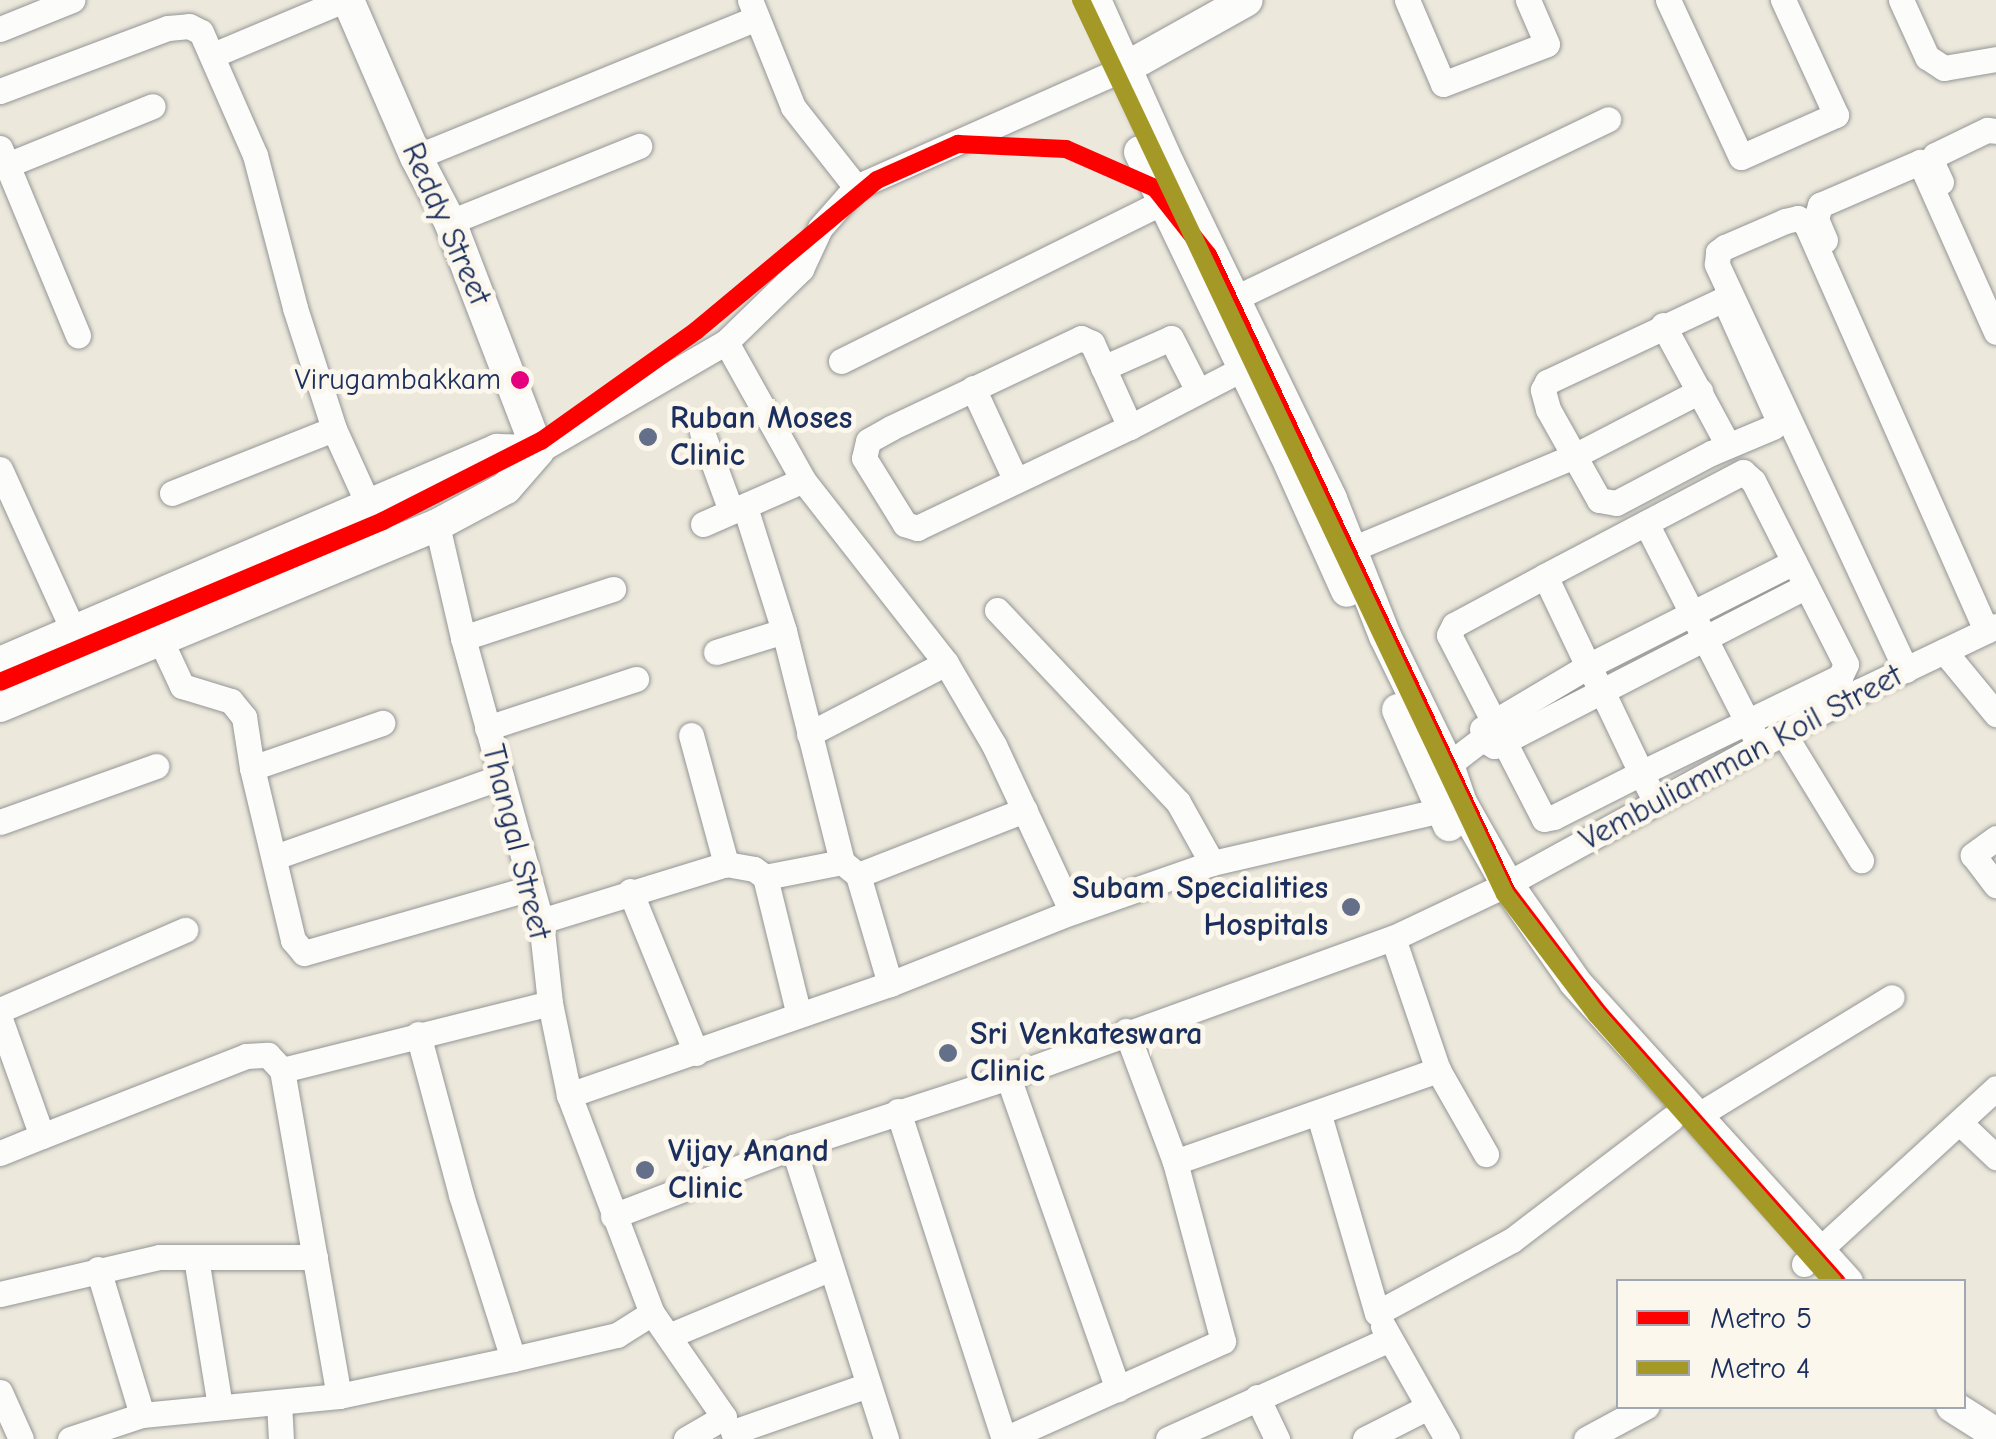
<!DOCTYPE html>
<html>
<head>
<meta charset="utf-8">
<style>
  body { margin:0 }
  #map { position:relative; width:1996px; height:1439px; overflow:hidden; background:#ece8db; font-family:"Comic Neue",sans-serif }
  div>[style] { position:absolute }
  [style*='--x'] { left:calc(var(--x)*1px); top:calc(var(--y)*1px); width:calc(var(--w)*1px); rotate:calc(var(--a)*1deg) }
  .roads { filter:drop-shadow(0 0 2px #949697) drop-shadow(0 0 2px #949697) }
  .minor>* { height:25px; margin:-12.5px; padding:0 12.5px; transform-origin:12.5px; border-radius:12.5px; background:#fcfcfa }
  .major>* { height:32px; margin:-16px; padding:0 16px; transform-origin:16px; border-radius:16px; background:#fcfcfa }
  .metro-1>* { height:18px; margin:-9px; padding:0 9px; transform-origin:9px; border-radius:9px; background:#f00 }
  .metro-2>* { height:18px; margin:-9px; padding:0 9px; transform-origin:9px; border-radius:9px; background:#a49926 }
  .dots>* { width:28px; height:28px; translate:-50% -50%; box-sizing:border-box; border:5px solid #fbf7ec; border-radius:50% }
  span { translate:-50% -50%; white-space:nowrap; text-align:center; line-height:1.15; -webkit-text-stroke:10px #fbf7ec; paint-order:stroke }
  .bus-label { font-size:30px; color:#1b2f5e }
  .right { translate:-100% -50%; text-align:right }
  .street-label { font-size:32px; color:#1b2f5e }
  .poi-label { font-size:32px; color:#1b2f5e; font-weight:700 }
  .left { translate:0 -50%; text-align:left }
  .legend { position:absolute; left:1616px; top:1279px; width:350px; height:130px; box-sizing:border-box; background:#fbf7ec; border:2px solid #a1a7b3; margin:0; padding:12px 18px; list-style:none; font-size:30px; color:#1b2f5e }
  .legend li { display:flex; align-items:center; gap:20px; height:50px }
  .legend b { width:50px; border:2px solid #a1a7b3 }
</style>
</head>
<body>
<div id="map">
  <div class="roads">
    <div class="minor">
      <div style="--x:750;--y:0;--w:115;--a:68.1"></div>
      <div style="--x:793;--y:107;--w:102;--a:51.8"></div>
      <div style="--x:1407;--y:0;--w:91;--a:66.8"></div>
      <div style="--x:1443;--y:84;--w:111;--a:-21"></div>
      <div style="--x:1547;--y:44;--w:48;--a:-113.4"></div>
      <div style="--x:1668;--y:0;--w:173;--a:65.1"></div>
      <div style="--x:1741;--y:157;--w:104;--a:-23.9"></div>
      <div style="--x:1836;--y:115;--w:127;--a:-114.7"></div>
      <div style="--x:1901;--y:0;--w:63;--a:65.5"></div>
      <div style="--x:1927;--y:57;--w:20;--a:33"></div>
      <div style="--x:1944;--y:68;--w:53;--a:-9.8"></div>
      <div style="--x:0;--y:29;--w:78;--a:-21.9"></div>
      <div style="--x:213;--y:55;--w:142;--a:-22.8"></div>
      <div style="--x:0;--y:91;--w:179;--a:-20.6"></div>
      <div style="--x:168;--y:28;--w:21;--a:-5"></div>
      <div style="--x:189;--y:26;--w:13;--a:27"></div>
      <div style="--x:201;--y:32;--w:134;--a:66.3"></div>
      <div style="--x:255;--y:155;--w:158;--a:75.3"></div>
      <div style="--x:295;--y:308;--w:127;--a:72.1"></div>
      <div style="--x:334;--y:429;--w:82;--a:65.6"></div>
      <div style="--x:0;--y:148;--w:203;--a:67.4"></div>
      <div style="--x:416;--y:157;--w:365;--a:-22.2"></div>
      <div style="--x:7;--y:165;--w:157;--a:-22"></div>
      <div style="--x:1941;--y:182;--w:19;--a:-115"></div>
      <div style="--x:1933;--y:165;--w:10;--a:-79"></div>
      <div style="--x:1935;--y:155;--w:58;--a:-25.7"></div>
      <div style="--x:1987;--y:130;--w:9;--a:6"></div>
      <div style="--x:450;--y:222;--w:204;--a:-21.9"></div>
      <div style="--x:1825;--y:240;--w:23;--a:-113"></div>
      <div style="--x:1816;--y:219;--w:15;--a:-74"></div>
      <div style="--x:1820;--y:205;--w:109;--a:-23.3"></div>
      <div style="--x:1920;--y:162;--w:186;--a:65.9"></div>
      <div style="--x:1233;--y:299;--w:416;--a:-25.6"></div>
      <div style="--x:1724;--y:299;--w:132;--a:65.8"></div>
      <div style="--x:1778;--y:419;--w:9;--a:122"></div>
      <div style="--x:1773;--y:427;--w:67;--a:157.2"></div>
      <div style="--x:1711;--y:453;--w:107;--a:152.2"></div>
      <div style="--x:1616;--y:503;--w:17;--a:-170"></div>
      <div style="--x:1599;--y:500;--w:104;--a:-119.3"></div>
      <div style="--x:1548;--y:409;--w:20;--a:-105"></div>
      <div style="--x:1543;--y:390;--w:9;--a:-63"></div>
      <div style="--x:1547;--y:382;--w:195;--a:-25.1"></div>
      <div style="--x:1663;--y:325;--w:136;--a:61.6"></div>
      <div style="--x:726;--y:342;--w:158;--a:60.8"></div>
      <div style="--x:803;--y:480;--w:232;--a:52"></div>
      <div style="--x:946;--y:663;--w:95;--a:59.7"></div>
      <div style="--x:994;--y:745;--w:184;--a:65"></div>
      <div style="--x:841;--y:361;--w:357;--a:-26.3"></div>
      <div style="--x:1103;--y:368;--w:74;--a:-23.8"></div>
      <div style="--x:1171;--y:338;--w:59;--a:63"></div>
      <div style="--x:973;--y:388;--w:102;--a:65.2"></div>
      <div style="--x:1130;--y:427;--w:92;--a:-114.3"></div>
      <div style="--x:1092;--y:343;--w:12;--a:-156"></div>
      <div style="--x:1081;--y:338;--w:210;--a:154.7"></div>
      <div style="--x:891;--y:428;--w:26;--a:151"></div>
      <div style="--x:868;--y:441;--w:17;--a:103"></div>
      <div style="--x:864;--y:458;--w:78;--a:58.2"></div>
      <div style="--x:905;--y:524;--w:13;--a:18"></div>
      <div style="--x:917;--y:528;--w:236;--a:-25.4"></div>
      <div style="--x:1130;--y:427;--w:126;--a:-27.4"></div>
      <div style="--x:702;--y:432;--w:84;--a:69.8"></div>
      <div style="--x:538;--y:451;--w:217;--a:-30.1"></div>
      <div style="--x:726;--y:342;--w:105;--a:-44.2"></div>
      <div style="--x:801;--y:269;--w:45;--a:-65.1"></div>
      <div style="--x:820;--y:228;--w:55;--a:-48.7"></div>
      <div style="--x:856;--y:187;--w:277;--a:-23.9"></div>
      <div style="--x:0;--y:469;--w:181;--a:65.6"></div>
      <div style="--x:172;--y:493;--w:174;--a:-21.6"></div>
      <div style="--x:745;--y:507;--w:130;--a:72.5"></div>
      <div style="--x:784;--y:631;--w:238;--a:75.9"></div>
      <div style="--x:842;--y:862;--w:21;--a:39"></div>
      <div style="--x:1646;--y:523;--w:240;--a:63"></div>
      <div style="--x:703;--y:524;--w:109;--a:-23.7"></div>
      <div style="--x:437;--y:525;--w:116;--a:77"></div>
      <div style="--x:463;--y:638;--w:294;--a:74.6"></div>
      <div style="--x:541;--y:921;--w:82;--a:83.7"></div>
      <div style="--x:550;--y:1003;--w:94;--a:78.3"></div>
      <div style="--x:569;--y:1095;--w:233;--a:69.2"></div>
      <div style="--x:652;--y:1313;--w:126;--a:55.3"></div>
      <div style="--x:724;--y:1417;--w:44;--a:149.9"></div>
      <div style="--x:1352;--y:549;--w:241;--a:-22.7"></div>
      <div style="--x:1574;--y:456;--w:142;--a:-27.3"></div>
      <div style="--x:1545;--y:576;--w:103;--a:151.7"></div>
      <div style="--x:1454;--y:625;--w:11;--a:117"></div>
      <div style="--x:1449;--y:635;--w:207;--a:62.7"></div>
      <div style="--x:1544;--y:819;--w:10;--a:-11"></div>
      <div style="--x:1554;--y:817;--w:97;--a:-26.8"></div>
      <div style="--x:1641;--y:773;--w:221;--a:-25.8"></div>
      <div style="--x:1840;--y:677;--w:14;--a:-65"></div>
      <div style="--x:1846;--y:664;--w:205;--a:-116.9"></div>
      <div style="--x:1753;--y:481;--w:13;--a:-138"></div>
      <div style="--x:1743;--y:472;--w:224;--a:152.3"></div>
      <div style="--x:1545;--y:576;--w:100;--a:64.5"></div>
      <div style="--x:1588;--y:666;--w:26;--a:61"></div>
      <div style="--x:1601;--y:689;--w:93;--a:64.5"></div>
      <div style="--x:1641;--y:773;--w:31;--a:63"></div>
      <div style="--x:997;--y:610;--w:264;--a:46.7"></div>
      <div style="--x:1178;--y:802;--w:70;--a:60.9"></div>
      <div style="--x:463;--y:638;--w:158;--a:-18.1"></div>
      <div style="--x:160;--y:639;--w:52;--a:64.9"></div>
      <div style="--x:182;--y:686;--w:51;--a:17"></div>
      <div style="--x:231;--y:701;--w:21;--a:51"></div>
      <div style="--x:244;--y:717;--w:52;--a:81.1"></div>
      <div style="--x:252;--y:768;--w:177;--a:76.6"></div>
      <div style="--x:293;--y:940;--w:17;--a:50"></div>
      <div style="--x:304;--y:953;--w:235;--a:-16"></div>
      <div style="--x:1944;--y:651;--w:82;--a:50.5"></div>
      <div style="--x:716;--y:652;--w:71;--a:-17.2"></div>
      <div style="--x:1906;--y:670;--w:448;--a:-115"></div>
      <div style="--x:1717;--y:264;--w:12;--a:-85"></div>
      <div style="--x:1718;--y:252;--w:9;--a:-36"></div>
      <div style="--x:1725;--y:247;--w:65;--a:-23.4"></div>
      <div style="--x:1785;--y:221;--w:13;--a:-13"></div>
      <div style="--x:1798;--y:218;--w:10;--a:37"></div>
      <div style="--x:1806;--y:224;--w:445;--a:66.1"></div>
      <div style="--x:487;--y:728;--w:157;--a:-18.2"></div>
      <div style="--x:1482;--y:729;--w:123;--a:-30.7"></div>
      <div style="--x:1588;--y:666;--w:231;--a:-26.8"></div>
      <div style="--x:809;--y:734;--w:154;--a:-27.4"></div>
      <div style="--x:1784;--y:734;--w:148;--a:58.6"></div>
      <div style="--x:691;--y:735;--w:134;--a:74.8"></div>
      <div style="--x:1448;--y:765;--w:43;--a:-37.4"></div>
      <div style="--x:1482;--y:739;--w:14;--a:30"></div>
      <div style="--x:1494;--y:746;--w:10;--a:-24"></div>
      <div style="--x:1503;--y:742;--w:341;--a:-27.2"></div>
      <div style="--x:252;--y:768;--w:138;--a:-19.1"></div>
      <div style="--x:0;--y:822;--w:166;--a:-19.7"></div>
      <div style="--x:1996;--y:838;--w:29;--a:144"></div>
      <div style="--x:1973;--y:855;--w:38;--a:53"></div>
      <div style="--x:275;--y:857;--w:240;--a:-19.5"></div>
      <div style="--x:765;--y:877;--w:142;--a:76.2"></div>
      <div style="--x:630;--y:891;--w:175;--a:67.8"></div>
      <div style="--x:541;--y:921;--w:194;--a:-17.1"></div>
      <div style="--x:726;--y:864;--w:28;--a:10"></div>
      <div style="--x:754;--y:869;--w:14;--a:36"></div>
      <div style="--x:765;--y:877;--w:78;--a:-11"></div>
      <div style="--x:1393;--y:938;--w:139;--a:71.2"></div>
      <div style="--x:1438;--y:1070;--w:97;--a:60.3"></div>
      <div style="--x:890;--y:984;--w:114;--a:-106.4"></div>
      <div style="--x:858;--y:875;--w:179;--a:-21.3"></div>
      <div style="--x:0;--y:1010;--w:202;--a:-23.4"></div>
      <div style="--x:0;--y:1019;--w:124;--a:70.3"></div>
      <div style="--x:42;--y:1136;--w:219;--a:-21.4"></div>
      <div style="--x:246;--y:1056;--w:22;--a:-3"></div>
      <div style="--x:268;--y:1055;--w:21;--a:47"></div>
      <div style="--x:282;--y:1070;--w:276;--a:-14"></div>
      <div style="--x:418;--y:1034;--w:167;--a:75"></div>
      <div style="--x:461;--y:1195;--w:172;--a:72.4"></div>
      <div style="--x:282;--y:1070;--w:331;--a:80.1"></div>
      <div style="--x:1008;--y:1077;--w:331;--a:70.6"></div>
      <div style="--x:569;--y:1095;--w:340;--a:-19.1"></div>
      <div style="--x:890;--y:984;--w:196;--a:-21.6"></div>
      <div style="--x:1072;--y:912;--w:148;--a:-19.3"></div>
      <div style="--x:1212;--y:863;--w:235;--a:-13"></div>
      <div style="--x:898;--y:1111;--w:345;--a:72.1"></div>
      <div style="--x:1319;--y:1115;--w:206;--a:73.7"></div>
      <div style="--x:1377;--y:1313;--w:153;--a:-28.4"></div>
      <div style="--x:1512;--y:1240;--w:200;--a:-37.3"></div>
      <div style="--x:1697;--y:1116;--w:228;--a:-31.4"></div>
      <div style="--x:1960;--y:1123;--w:50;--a:43.4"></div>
      <div style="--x:793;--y:1147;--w:306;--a:72.3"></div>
      <div style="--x:0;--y:1153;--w:45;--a:-22"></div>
      <div style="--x:1175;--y:1162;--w:279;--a:-19.3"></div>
      <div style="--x:613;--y:1216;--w:193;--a:-21"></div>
      <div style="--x:793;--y:1147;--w:226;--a:-18"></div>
      <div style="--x:1008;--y:1077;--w:409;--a:-19.9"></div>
      <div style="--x:1393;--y:938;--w:126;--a:-25.3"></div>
      <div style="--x:1507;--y:884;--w:402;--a:-28.7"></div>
      <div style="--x:1860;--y:691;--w:151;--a:-25.5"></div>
      <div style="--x:196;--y:1258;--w:150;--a:80.8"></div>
      <div style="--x:1804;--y:1264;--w:260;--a:-42.5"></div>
      <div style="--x:98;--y:1269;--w:152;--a:73.2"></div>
      <div style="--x:0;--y:1294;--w:163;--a:-13.1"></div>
      <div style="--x:159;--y:1257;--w:156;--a:0"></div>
      <div style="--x:1383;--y:1326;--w:130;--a:60.5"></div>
      <div style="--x:671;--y:1335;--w:173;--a:-22.7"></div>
      <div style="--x:0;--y:1392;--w:51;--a:65.9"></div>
      <div style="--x:1257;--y:1397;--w:47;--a:64.5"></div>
      <div style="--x:279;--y:1402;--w:37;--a:87"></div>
      <div style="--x:733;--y:1432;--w:143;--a:-19.2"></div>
      <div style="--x:70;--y:1439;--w:76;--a:-18.4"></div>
      <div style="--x:142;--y:1415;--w:198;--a:-5.5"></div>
      <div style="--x:339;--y:1396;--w:178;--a:-12"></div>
      <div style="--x:513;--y:1359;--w:107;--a:-13"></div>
      <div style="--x:617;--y:1335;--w:41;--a:-32.2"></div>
      <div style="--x:1005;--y:1439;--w:239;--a:-24.2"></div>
      <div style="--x:1223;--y:1341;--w:185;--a:-105"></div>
      <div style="--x:1175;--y:1162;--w:140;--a:-110.5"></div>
      <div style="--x:1168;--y:1439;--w:243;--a:-24.3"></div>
      <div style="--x:1365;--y:1439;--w:71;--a:-26.9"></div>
      <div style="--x:1586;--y:1439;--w:69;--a:-28.4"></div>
    </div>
    <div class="major">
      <div style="--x:348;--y:0;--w:171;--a:66.6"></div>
      <div style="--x:416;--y:157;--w:73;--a:62.4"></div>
      <div style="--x:450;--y:222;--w:245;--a:69"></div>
      <div style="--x:1095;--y:0;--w:179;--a:65.9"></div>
      <div style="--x:1168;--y:163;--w:373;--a:64.1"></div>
      <div style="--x:1331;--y:499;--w:147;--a:68.5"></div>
      <div style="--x:1385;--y:636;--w:144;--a:64"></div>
      <div style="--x:1448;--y:765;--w:40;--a:71.1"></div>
      <div style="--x:1461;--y:803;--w:93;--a:60.4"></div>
      <div style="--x:1507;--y:884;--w:119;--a:55.2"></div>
      <div style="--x:1575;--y:982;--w:405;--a:47.8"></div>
      <div style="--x:1127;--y:67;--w:137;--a:-29.2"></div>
      <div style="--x:1140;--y:152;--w:334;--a:64.3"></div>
      <div style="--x:1285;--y:453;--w:151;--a:65.8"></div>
      <div style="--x:0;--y:663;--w:541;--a:-23.2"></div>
      <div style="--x:497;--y:450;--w:41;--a:1.4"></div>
      <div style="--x:0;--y:706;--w:473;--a:-22.5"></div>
      <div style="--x:437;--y:525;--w:78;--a:-28.2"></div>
      <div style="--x:506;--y:488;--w:49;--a:-49.1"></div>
      <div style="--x:1398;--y:710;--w:126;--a:66.1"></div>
      <div style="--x:1952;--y:1406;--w:52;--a:32.5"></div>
    </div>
  </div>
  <div class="metro-1">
    <div style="--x:0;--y:682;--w:415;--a:-22.8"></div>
    <div style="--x:383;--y:521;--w:177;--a:-26.9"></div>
    <div style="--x:541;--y:441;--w:191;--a:-35.4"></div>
    <div style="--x:697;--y:330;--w:234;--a:-39.8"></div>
    <div style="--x:877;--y:180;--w:89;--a:-24"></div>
    <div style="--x:958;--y:144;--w:108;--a:2.7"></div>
    <div style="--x:1066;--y:149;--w:97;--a:23.7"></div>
    <div style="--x:1155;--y:188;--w:85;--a:51.7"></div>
    <div style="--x:1208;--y:255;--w:704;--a:64.86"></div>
    <div style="--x:1507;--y:892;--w:151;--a:52.8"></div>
    <div style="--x:1598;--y:1012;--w:361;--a:48.5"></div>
  </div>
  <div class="metro-2">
    <div style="--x:1081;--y:0;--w:989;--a:64.63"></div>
    <div style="--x:1505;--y:894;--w:151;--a:52.8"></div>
    <div style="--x:1596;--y:1014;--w:358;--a:48.5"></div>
  </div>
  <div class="dots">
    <div style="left:520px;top:380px;background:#e5007d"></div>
    <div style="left:648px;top:437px;background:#64708a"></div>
    <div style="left:1351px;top:907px;background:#64708a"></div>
    <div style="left:948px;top:1053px;background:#64708a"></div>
    <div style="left:645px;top:1170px;background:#64708a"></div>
  </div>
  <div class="bus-label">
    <span class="right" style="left:501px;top:380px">Virugambakkam</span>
  </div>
  <div class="street-label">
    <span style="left:446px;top:224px;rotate:66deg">Reddy Street</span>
    <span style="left:1741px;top:758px;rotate:-28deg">Vembuliamman Koil Street</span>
    <span style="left:516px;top:842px;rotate:76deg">Thangal Street</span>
  </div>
  <div class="poi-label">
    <span class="left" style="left:670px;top:437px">Ruban Moses<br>Clinic</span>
    <span class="right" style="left:1328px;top:907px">Subam Specialities<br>Hospitals</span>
    <span class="left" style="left:970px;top:1053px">Sri Venkateswara<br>Clinic</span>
    <span class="left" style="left:668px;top:1170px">Vijay Anand<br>Clinic</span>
  </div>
  <ul class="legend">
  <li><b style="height:12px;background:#f00"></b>Metro 5</li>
  <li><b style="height:12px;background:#a49926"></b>Metro 4</li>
  </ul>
</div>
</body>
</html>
